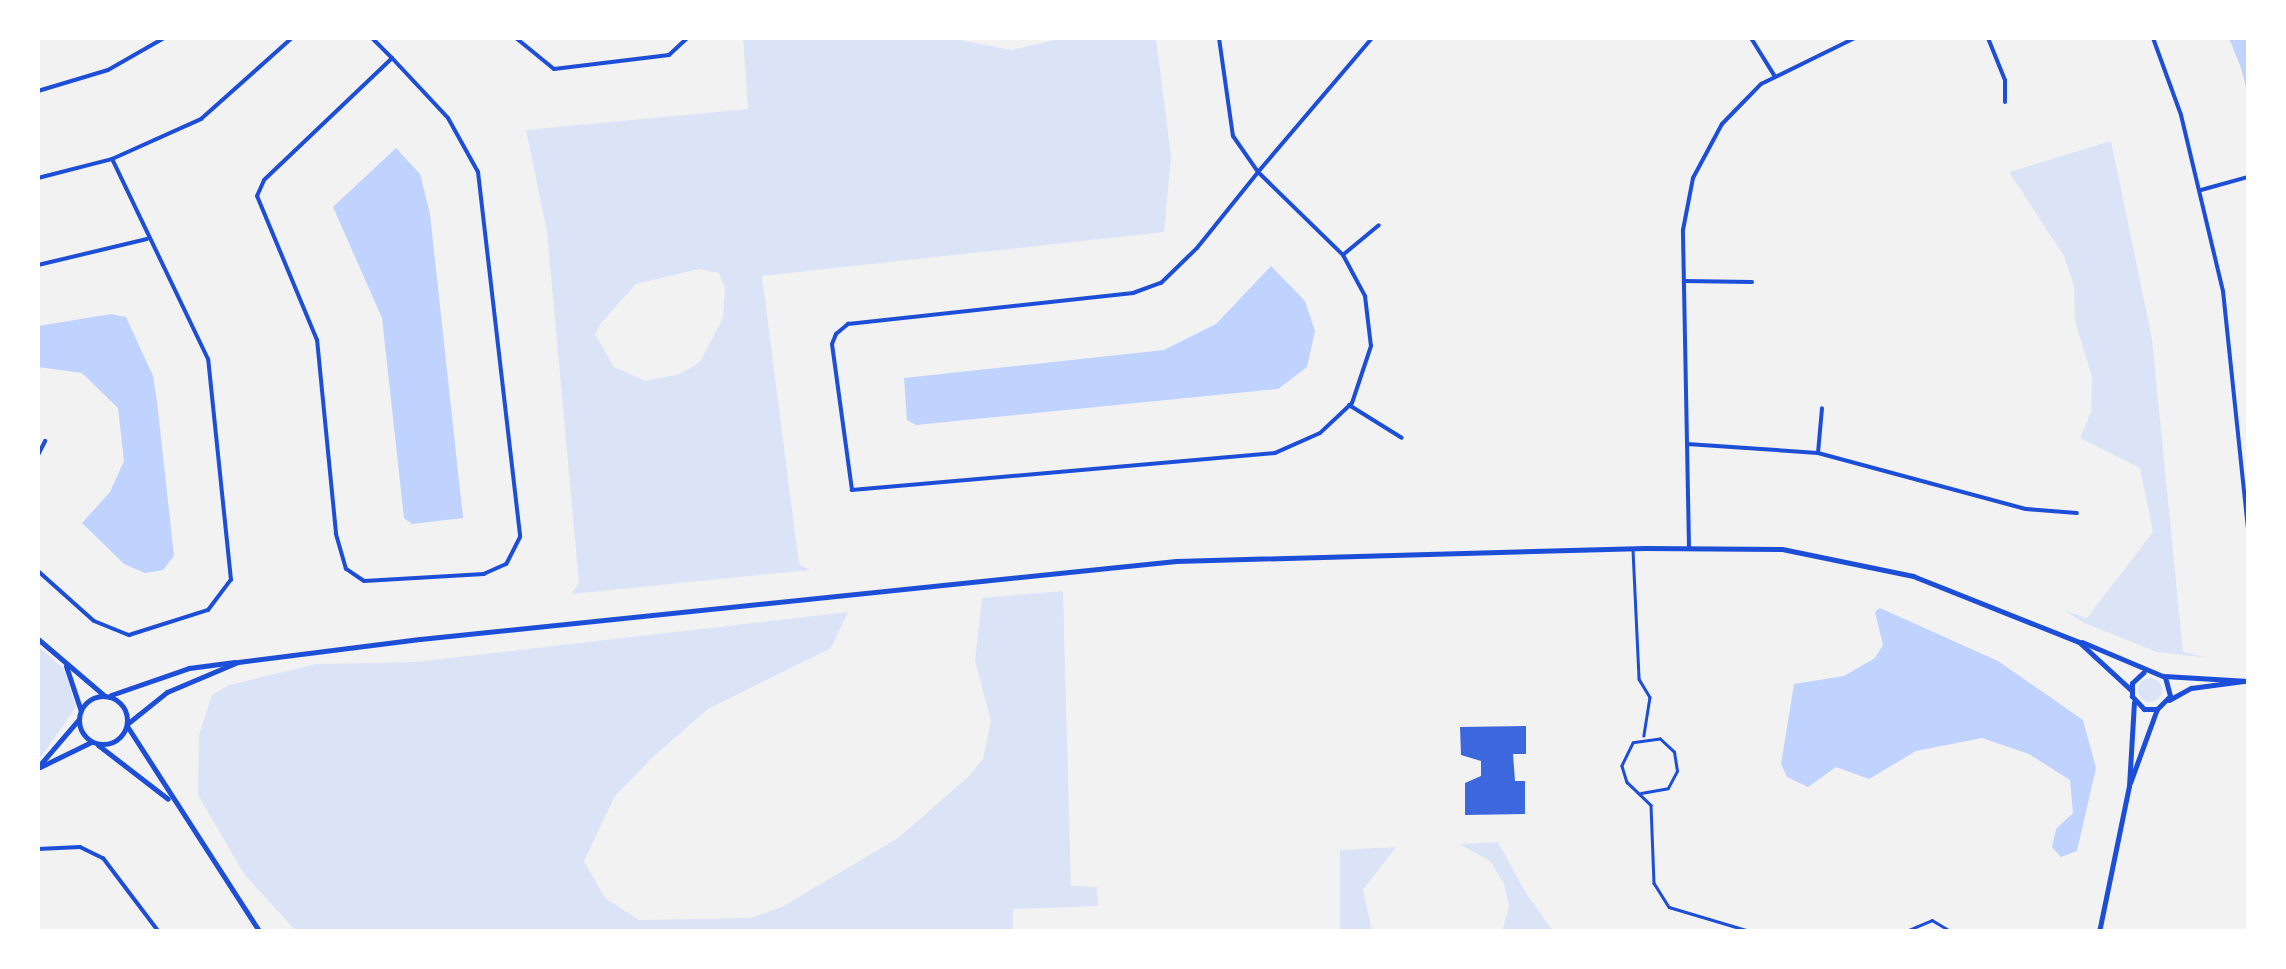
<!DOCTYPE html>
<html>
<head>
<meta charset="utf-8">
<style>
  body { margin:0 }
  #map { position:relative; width:2286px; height:969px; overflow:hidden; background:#f2f2f2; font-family:Cabin,sans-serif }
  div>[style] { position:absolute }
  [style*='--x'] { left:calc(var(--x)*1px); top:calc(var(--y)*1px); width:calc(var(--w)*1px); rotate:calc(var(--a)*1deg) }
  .green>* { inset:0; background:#dbe4f7 }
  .round { border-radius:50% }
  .water>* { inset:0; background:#bfd3fe }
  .building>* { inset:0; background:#3d67dc }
  .service>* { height:2.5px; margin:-1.25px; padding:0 1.25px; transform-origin:1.25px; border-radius:1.25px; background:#1d4ed8 }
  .minor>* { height:4px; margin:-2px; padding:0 2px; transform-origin:2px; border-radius:2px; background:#1d4ed8 }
  .tertiary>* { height:5px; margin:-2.5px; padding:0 2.5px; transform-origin:2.5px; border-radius:2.5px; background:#1d4ed8 }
  .tertiary>.ring { margin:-2.5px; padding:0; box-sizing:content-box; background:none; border:5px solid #1d4ed8; border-radius:50% }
  span { translate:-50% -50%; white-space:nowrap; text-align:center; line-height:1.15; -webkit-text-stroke:8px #fff; paint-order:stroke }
  .frame { position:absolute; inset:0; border:40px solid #fff; pointer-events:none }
</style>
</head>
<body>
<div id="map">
  <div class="green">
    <div style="clip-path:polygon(evenodd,743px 38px,949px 38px,1011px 50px,1064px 38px,1156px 38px,1171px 156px,1164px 232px,762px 276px,799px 564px,810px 570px,571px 594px,579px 583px,547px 232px,526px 130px,748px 109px,743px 38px,699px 269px,719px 273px,725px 289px,723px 318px,700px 362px,680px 374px,645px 381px,614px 367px,595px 334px,601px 323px,636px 284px,699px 269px)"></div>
    <div style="clip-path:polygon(2111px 141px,2152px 339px,2183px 652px,2209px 658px,2157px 652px,2082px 622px,2064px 610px,2087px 618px,2153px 532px,2140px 468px,2080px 438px,2091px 412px,2092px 377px,2075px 321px,2074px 286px,2064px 256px,2009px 172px)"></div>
    <div style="clip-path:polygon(1063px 591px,1071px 886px,1097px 887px,1098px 906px,1013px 909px,1013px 931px,296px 931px,244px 874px,198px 795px,199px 735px,212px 695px,229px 685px,316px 664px,416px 662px,848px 612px,831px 648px,708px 709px,655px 755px,615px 796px,584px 861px,605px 898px,639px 920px,750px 918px,782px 907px,898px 838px,968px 777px,983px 759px,991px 721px,975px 661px,982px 598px)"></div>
    <div style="clip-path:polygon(38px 646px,64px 669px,76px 707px,38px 761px)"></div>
    <div class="round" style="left:2138px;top:678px;width:24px;height:24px"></div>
    <div style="clip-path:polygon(1498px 842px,1526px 893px,1553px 931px,1502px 931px,1509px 907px,1504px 884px,1490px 861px,1459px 844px)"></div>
    <div style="clip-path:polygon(1396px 847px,1363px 890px,1372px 931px,1340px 931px,1340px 850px)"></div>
  </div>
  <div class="water">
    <div style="clip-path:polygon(2229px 38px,2248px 38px,2248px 95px,2241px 68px)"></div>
    <div style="clip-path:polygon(396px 148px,420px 174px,430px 214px,463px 518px,412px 524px,404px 518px,382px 318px,333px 207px)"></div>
    <div style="clip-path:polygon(1271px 266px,1305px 301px,1315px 331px,1307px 367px,1278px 389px,916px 425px,907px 420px,904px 378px,1164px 350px,1216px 324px)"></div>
    <div style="clip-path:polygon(111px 314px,126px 317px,153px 376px,157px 402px,174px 556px,163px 570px,145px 573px,124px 564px,82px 523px,110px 492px,124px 461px,118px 408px,82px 373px,38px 367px,38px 326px)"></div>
    <div style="clip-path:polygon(1880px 608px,1998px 661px,2083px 720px,2096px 768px,2077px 851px,2061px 857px,2052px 847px,2056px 829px,2073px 813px,2070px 780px,2029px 754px,1982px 738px,1916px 751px,1869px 779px,1836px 767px,1808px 787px,1787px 777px,1781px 764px,1794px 684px,1844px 676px,1875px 658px,1883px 645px,1875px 612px)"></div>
  </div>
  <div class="building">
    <div style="clip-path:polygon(1526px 726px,1526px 754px,1513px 754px,1515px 781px,1525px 781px,1525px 814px,1465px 815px,1465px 783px,1481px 776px,1481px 761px,1461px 755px,1460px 727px)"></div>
  </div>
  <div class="service">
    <div style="--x:1633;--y:550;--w:129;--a:87.3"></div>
    <div style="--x:1639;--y:679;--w:21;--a:59"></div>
    <div style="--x:1650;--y:697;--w:39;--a:99"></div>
    <div style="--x:1641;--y:793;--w:27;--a:-10"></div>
    <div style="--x:1668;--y:788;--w:19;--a:-62"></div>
    <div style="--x:1677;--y:771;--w:19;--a:-99"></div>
    <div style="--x:1674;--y:752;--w:19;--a:-137"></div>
    <div style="--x:1660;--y:739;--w:27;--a:172"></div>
    <div style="--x:1633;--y:743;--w:25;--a:116"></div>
    <div style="--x:1622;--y:766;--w:17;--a:73"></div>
    <div style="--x:1627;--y:782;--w:33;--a:44"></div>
    <div style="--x:1651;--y:805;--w:78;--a:87.8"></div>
    <div style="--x:1654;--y:883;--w:28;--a:58"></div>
    <div style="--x:1669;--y:907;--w:88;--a:16.6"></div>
    <div style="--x:1904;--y:932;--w:30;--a:-23"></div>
    <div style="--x:1932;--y:920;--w:23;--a:31"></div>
  </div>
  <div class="minor">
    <div style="--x:372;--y:38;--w:28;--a:45"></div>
    <div style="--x:392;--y:58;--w:82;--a:47"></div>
    <div style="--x:448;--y:118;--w:62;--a:60.9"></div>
    <div style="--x:478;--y:172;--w:367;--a:83.4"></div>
    <div style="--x:520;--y:537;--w:30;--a:117"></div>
    <div style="--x:506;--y:564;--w:24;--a:156"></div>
    <div style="--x:484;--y:574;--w:120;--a:176.7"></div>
    <div style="--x:364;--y:581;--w:22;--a:-146"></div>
    <div style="--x:346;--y:569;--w:37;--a:-106"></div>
    <div style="--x:336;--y:533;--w:194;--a:-95.6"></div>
    <div style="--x:317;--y:340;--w:156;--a:-112.6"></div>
    <div style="--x:257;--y:196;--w:17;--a:-66"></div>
    <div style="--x:264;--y:180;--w:177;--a:-43.6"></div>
    <div style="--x:516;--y:38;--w:49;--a:39.2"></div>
    <div style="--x:554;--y:69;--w:116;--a:-6.9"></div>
    <div style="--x:669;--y:55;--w:25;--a:-43"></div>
    <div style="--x:1219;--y:38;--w:99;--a:81.9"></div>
    <div style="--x:1233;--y:136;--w:44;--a:55.2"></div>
    <div style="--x:1258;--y:172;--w:119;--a:44.3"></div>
    <div style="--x:1343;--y:255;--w:47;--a:61.8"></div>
    <div style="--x:1365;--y:296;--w:50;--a:83.2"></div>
    <div style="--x:1371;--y:346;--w:60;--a:108.4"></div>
    <div style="--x:1352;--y:403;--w:44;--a:136.8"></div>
    <div style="--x:1320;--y:433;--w:49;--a:156"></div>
    <div style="--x:1275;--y:453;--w:425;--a:175"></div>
    <div style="--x:852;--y:490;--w:147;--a:-97.8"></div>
    <div style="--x:832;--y:344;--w:11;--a:-68"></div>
    <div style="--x:836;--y:334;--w:16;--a:-40"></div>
    <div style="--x:848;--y:324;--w:287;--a:-6.2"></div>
    <div style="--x:1133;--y:293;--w:30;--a:-20"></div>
    <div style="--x:1161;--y:283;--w:50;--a:-44.2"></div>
    <div style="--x:1197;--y:248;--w:97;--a:-51.2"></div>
    <div style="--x:1258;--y:172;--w:176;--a:-49.6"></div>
    <div style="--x:1751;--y:38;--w:44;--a:58.1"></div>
    <div style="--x:1988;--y:38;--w:45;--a:68"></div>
    <div style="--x:2005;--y:80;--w:22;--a:90"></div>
    <div style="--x:2153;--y:38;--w:82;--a:70"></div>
    <div style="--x:2181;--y:115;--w:181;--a:76.6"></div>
    <div style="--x:2223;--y:291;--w:240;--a:84"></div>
    <div style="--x:38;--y:91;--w:73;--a:-16.7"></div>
    <div style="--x:108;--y:70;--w:64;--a:-29.7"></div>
    <div style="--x:38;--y:178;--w:76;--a:-14.4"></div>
    <div style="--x:112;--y:159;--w:98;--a:-24.2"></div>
    <div style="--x:201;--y:119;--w:122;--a:-41.7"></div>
    <div style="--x:2201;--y:190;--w:49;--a:-15.5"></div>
    <div style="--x:1344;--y:254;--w:45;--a:-39.6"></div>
    <div style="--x:38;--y:265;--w:112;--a:-13.4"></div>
    <div style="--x:1684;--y:281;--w:68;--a:0.8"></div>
    <div style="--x:1349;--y:405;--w:62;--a:31.9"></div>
    <div style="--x:1687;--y:444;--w:131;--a:3.9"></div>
    <div style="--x:1818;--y:453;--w:215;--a:15.1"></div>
    <div style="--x:2026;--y:509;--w:51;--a:4.5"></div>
    <div style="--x:1818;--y:453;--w:45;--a:-84.9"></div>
    <div style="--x:38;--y:455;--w:16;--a:-63"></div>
    <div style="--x:1689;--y:547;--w:317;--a:-91.1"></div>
    <div style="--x:1683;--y:230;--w:53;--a:-79.1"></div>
    <div style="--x:1693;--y:178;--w:61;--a:-61.8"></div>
    <div style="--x:1722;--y:124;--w:56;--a:-45.7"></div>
    <div style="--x:1761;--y:84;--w:105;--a:-26.1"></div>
    <div style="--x:38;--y:571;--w:75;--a:41.8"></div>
    <div style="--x:94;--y:621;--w:38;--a:22"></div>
    <div style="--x:129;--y:635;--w:83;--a:-17.6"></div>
    <div style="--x:208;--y:610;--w:38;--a:-53"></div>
    <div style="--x:231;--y:580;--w:222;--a:-95.9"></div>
    <div style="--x:208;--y:359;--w:222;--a:-115.6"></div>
    <div style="--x:38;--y:849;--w:42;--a:-2.7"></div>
    <div style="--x:80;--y:847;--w:25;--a:26"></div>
    <div style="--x:103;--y:858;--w:93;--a:52.9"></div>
  </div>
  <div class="tertiary">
    <div style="--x:38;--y:639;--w:88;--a:40.4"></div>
    <div style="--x:2082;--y:642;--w:90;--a:22.9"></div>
    <div style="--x:2165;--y:677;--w:20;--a:75"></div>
    <div style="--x:2170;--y:696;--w:18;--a:135"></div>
    <div style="--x:2157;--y:709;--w:13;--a:180"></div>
    <div style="--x:2144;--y:709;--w:18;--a:-133"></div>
    <div style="--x:2132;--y:696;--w:13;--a:-90"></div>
    <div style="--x:2132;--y:683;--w:16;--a:-43"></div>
    <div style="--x:66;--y:666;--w:47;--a:71.6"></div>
    <div style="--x:2164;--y:676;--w:84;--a:3.4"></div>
    <div style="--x:111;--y:695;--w:83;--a:-19.1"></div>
    <div style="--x:189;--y:668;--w:46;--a:-7.4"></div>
    <div class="ring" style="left:79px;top:696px;width:43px;height:43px"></div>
    <div style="--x:2169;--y:700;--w:25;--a:-29"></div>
    <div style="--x:2191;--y:688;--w:53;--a:-7.5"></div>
    <div style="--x:127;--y:724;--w:51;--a:-38.7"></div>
    <div style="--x:167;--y:692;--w:77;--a:-22.9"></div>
    <div style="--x:238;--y:662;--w:183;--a:-7.2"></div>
    <div style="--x:420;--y:639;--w:760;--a:-5.89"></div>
    <div style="--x:1176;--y:561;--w:469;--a:-1.6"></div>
    <div style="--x:1645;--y:548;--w:137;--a:0.4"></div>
    <div style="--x:1782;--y:549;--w:134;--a:11.6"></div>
    <div style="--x:1913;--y:576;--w:179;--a:21.7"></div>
    <div style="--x:2079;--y:642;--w:71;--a:42.7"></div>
    <div style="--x:127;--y:726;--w:245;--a:57.2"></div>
    <div style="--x:98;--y:745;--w:88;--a:37.6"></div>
    <div style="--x:38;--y:767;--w:63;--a:-49.5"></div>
    <div style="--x:40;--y:767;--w:57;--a:-26.1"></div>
    <div style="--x:2130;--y:783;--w:79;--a:-70"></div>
    <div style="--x:2099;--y:932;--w:149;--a:-78.4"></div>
    <div style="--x:2129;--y:786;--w:84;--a:-86.6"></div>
  </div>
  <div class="frame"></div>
</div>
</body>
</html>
